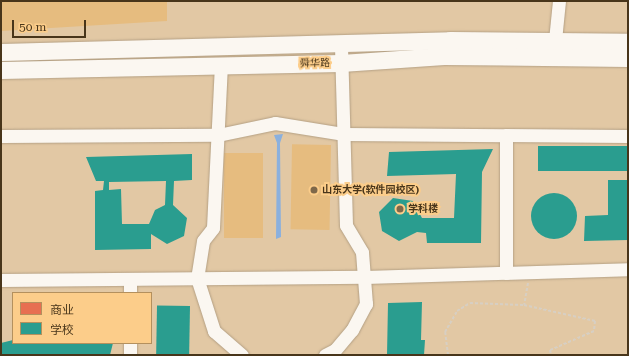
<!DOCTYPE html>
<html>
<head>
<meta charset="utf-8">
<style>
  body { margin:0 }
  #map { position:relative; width:629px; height:356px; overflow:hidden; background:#e2c8a4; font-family:"Roboto Serif","Noto Sans SC",serif }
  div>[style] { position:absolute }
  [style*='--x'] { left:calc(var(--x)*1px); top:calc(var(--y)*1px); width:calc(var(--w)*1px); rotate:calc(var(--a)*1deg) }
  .green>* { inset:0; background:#e6bc7f; transform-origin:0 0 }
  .water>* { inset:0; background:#8bb0dd }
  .shops>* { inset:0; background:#e76f51 }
  .schools>* { inset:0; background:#2a9d8f; transform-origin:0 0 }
  .round { border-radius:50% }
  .path>* { height:2px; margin-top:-1px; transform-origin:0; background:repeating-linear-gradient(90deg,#d7cfc3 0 3px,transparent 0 5px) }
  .roads { filter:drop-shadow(0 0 1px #b4a084) drop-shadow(0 0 1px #b4a084) }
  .minor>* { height:13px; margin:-6.5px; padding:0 6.5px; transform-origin:6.5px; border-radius:6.5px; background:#fbf7f1 }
  .major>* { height:17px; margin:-8.5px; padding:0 8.5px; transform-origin:8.5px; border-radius:8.5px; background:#fbf7f1 }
  .dots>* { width:11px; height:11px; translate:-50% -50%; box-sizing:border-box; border:2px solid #fccd8a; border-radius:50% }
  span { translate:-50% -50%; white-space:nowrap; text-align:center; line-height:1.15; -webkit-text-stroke:4px #fccd8a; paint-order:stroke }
  .street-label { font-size:10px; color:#48351a }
  .poi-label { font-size:10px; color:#48351a; font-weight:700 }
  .left { translate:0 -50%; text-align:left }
  .frame { position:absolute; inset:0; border:2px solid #48351a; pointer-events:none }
  .legend { position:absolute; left:12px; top:292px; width:140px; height:52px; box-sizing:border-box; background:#fccd8a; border:1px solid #b4905d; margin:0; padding:5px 7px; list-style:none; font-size:12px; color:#48351a }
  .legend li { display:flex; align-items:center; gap:8px; height:20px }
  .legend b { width:20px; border:1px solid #b4905d }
  .scale { position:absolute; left:12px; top:20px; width:74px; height:18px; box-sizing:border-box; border:2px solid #48351a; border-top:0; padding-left:5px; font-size:12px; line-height:14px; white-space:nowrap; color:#48351a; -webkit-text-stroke:3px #fccd8a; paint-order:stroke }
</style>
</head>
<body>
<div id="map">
  <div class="green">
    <div style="clip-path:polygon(1px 1px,167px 1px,167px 21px,1px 31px)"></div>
    <div style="left:331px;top:145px;width:85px;height:39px;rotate:91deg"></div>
    <div style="left:263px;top:153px;width:85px;height:39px;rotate:90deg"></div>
  </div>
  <div class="water">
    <div style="clip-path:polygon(283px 134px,280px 143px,281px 237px,276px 239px,277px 143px,274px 135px)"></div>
  </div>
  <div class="shops">
    <div style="clip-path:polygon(7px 349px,7px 355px,1px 355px,1px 351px)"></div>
  </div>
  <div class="schools">
    <div style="left:628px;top:146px;width:25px;height:90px;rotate:90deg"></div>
    <div style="clip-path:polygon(493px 149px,482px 172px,481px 243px,427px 243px,426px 233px,417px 232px,399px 241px,382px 231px,379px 212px,393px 198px,413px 201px,422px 218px,454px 218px,456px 174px,387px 176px,389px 152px)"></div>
    <div style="clip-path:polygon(evenodd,192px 154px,192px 180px,174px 181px,173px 205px,187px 218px,184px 236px,167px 244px,151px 234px,151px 249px,95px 250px,95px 191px,103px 190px,104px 181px,96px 181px,86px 157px,192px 154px,166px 181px,165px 205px,155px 210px,149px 224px,122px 224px,121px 189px,109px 190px,109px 182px,166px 181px)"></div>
    <div style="clip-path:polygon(608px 180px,628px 180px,628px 240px,584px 241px,585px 216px,608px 215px)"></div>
    <div class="round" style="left:531px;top:193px;width:46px;height:46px"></div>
    <div style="clip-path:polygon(422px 302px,421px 340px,425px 340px,424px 355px,387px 355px,388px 303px)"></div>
    <div style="left:190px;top:306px;width:49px;height:33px;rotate:91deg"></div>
    <div style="clip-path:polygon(13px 340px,13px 343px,113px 343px,110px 355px,1px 355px,1px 343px)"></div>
  </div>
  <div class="path">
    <div style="--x:528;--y:283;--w:22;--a:100"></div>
    <div style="--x:524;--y:305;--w:73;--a:12.7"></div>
    <div style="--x:595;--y:321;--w:10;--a:96"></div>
    <div style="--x:594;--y:331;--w:48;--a:156.6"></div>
    <div style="--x:550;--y:350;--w:5;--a:79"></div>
    <div style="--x:448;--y:355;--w:23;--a:-97"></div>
    <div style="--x:445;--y:332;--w:24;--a:-60"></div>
    <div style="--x:457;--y:311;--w:15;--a:-32"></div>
    <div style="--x:470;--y:303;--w:54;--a:2.1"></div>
  </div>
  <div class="roads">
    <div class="minor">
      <div style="--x:554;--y:50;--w:49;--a:-84.2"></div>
      <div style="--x:221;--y:64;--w:164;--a:92.8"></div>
      <div style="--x:213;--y:228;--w:16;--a:128"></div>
      <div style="--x:203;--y:241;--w:37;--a:99"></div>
      <div style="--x:197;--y:278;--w:56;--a:72.2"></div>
      <div style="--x:214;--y:331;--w:37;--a:41"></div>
      <div style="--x:1;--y:136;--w:217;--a:-0.3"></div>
      <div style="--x:218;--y:135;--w:58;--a:-11.9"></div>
      <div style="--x:275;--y:123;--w:70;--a:9.1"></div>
      <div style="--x:344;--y:134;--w:284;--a:0.4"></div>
      <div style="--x:506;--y:273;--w:138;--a:-90"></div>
      <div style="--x:1;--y:280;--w:364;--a:-0.5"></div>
      <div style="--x:365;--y:277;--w:263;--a:-1.7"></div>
      <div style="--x:130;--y:293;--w:14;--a:-90"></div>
      <div style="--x:130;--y:355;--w:12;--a:-90"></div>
      <div style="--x:325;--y:355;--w:11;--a:-27"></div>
      <div style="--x:335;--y:350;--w:26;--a:-50"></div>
      <div style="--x:352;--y:330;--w:30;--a:-62"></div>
      <div style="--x:366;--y:304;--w:52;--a:-94.4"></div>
      <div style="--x:362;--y:252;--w:31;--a:-121"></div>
      <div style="--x:346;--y:225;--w:182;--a:-91.6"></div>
    </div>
    <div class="major">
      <div style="--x:1;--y:52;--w:449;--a:-1.5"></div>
      <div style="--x:450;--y:40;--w:178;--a:0.6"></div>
      <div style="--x:1;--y:70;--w:340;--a:-1.2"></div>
      <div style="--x:341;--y:63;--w:103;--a:-3.9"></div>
      <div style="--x:444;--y:56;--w:184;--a:0.6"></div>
    </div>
  </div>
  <div class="dots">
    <div style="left:314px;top:190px;background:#7e684a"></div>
    <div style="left:400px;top:209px;background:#7e684a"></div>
  </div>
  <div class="street-label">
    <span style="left:315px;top:63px;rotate:-1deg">舜华路</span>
  </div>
  <div class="poi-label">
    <span class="left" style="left:322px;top:190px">山东大学(软件园校区)</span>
    <span class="left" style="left:408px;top:209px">学科楼</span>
  </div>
  <div class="frame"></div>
  <ul class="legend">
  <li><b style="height:11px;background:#e76f51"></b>商业</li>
  <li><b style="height:11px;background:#2a9d8f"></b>学校</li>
  </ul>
  <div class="scale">50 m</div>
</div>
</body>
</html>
